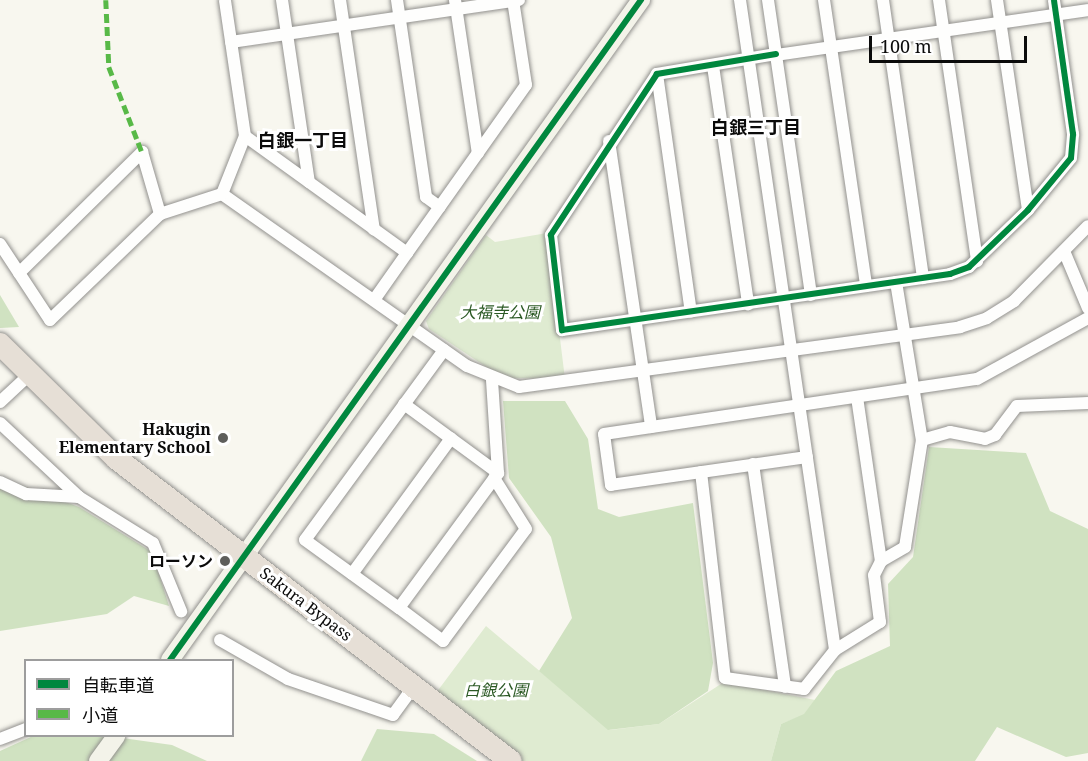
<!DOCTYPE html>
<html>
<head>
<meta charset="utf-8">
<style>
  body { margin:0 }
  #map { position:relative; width:1088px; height:761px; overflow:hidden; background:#f8f7ef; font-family:"Noto Serif","Noto Sans JP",serif }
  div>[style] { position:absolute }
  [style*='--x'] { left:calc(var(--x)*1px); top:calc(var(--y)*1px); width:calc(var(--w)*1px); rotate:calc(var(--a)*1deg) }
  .green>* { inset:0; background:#dfebd1 }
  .forest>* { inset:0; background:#d0e2c1 }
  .roads { filter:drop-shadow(0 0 2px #92918e) drop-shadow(0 0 2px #92918e) }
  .street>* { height:12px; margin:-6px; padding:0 6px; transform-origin:6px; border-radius:6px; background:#fefefd }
  .secondary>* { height:18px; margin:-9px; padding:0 9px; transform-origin:9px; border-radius:9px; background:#f3f3e9 }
  .highway>* { height:22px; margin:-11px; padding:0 11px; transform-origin:11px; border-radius:11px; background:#e6dfd6 }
  .quiet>* { height:4.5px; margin-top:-2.25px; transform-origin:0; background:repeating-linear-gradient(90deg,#58b947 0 9px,transparent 0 13.5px) }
  .cycleway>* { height:6px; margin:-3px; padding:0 3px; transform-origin:3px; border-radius:3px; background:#00873e }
  .dots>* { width:16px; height:16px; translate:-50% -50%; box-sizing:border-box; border:3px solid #fff; border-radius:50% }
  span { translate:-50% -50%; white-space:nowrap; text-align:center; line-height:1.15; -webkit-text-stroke:6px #fff; paint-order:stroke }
  .park-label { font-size:16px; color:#2b5924; font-style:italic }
  .poi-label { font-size:16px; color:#0b0b0b; font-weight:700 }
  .right { translate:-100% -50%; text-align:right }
  .street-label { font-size:16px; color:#0b0b0b }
  .neighbourhood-label { font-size:18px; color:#0b0b0b; font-weight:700 }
  .legend { position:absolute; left:24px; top:659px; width:210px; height:78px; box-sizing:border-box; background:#fff; border:2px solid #9d9d9d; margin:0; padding:8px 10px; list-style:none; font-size:18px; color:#0b0b0b }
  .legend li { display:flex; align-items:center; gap:12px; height:30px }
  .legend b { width:30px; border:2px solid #9d9d9d }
  .scale { position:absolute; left:869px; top:36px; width:158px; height:27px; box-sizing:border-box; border:3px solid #0b0b0b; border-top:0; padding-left:8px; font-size:18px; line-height:21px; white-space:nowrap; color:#0b0b0b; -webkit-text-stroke:4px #fff; paint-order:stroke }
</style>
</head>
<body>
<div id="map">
  <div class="green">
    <div style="clip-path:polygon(547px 233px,565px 379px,503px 378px,429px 329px,426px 321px,486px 235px,495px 242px)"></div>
    <div style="clip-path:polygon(486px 626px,610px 730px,659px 724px,724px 682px,815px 700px,804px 715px,781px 724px,771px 761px,519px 761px,433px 697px)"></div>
  </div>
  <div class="forest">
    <div style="clip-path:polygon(0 295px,19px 327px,0 328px)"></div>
    <div style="clip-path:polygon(503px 401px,565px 401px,588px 439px,598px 509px,619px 517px,693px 503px,713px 663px,708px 691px,659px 724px,608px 730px,539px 671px,572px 618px,551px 537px,509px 478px)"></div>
    <div style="clip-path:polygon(929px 447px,1026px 453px,1050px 511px,1088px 529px,1088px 753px,1066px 757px,997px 727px,975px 761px,771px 761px,781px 724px,804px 714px,836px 671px,890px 646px,888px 584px,913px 557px)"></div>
    <div style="clip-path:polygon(0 477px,79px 507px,152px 552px,169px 606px,134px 596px,107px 614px,0 631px)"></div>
    <div style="clip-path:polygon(377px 729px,434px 734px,477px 761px,361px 761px)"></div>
    <div style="clip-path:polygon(33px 736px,108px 736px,172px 745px,207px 761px,0 761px,0 751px)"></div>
  </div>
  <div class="roads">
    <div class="street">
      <div style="--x:282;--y:0;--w:184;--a:81.6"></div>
      <div style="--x:340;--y:0;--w:232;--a:81.6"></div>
      <div style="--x:397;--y:0;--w:199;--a:81.6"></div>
      <div style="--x:426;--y:197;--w:17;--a:36"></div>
      <div style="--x:455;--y:0;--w:155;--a:81.5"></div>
      <div style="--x:740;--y:0;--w:657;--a:81.68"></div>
      <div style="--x:768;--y:0;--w:298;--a:81.7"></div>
      <div style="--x:824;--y:0;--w:289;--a:81.6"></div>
      <div style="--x:883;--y:0;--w:281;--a:81.8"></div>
      <div style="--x:939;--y:0;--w:264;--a:81.7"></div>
      <div style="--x:997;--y:0;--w:212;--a:81.6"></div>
      <div style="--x:231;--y:42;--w:291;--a:-8.3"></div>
      <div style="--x:776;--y:54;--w:121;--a:170.5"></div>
      <div style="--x:657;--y:74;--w:193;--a:123.4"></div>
      <div style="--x:551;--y:235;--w:96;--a:83.4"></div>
      <div style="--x:562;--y:330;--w:392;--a:-8.2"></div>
      <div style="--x:950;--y:274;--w:20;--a:-20"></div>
      <div style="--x:969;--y:267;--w:82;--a:-44"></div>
      <div style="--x:1028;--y:210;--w:67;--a:-50.4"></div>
      <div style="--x:1071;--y:158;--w:24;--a:-85"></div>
      <div style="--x:1073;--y:134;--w:135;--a:-98.1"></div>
      <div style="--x:776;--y:55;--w:315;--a:-8.2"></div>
      <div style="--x:713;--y:66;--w:241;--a:81.6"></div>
      <div style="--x:657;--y:74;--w:240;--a:81.9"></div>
      <div style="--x:245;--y:136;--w:200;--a:35.8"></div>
      <div style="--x:407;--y:253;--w:206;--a:-54.7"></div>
      <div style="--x:526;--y:85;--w:86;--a:-98.7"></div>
      <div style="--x:609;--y:141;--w:289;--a:81.6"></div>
      <div style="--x:222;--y:194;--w:299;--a:35.1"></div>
      <div style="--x:467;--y:366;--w:56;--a:22"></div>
      <div style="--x:519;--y:387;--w:445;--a:-7.7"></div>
      <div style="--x:960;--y:327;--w:28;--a:-18"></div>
      <div style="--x:987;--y:318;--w:32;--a:-32"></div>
      <div style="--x:1014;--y:301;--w:105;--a:-45.4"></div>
      <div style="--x:0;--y:244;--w:91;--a:56.7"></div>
      <div style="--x:50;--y:320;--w:153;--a:-43.9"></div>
      <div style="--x:1064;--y:251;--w:62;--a:67.2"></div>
      <div style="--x:19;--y:273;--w:173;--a:-44.5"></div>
      <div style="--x:142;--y:152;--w:65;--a:73.8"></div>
      <div style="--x:160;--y:214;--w:65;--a:-17.9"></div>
      <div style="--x:222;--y:194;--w:62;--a:-68.4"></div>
      <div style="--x:245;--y:136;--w:137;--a:-98.4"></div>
      <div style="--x:896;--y:282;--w:160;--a:80.7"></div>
      <div style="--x:922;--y:440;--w:29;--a:-16"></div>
      <div style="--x:950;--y:432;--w:36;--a:11"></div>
      <div style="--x:985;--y:439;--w:11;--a:-22"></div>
      <div style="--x:995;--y:435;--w:36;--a:-53"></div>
      <div style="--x:1017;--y:406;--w:71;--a:-2.4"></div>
      <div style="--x:374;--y:300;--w:57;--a:-54.9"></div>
      <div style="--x:444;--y:350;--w:235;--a:126.2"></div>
      <div style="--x:305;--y:540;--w:116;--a:35.9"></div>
      <div style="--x:399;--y:608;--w:167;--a:-53.7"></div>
      <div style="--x:498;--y:473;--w:94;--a:-93.7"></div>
      <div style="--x:857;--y:397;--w:166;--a:81.7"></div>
      <div style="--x:0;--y:402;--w:38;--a:-43"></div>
      <div style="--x:404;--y:404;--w:117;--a:36.3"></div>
      <div style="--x:0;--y:423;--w:108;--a:43.1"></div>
      <div style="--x:79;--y:497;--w:87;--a:31.9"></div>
      <div style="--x:153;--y:543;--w:74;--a:67.6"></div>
      <div style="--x:807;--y:457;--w:198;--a:171.9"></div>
      <div style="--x:611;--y:485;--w:51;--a:-97.8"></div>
      <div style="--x:604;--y:434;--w:377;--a:-8.4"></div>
      <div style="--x:977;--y:379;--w:127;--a:-28.8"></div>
      <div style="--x:753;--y:464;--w:225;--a:81.8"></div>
      <div style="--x:701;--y:472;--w:207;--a:83.4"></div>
      <div style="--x:725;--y:678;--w:80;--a:7.9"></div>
      <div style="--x:804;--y:689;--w:50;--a:-51.5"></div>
      <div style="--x:835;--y:650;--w:53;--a:-31.9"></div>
      <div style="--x:880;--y:622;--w:47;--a:-97.3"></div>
      <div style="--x:874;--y:575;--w:16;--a:-63"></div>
      <div style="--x:881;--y:561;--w:28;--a:-30"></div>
      <div style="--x:905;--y:547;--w:108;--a:-81"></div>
      <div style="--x:0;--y:482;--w:29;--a:25"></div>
      <div style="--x:26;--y:494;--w:53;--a:3.2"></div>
      <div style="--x:352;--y:574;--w:168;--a:-53.9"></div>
      <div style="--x:399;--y:608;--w:55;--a:36.9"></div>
      <div style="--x:443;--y:641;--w:139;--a:-53.5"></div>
      <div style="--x:526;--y:529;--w:60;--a:-122.1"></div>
      <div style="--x:220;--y:640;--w:78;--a:29.8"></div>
      <div style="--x:288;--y:679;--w:111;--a:18.9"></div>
      <div style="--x:393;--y:715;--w:36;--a:-54"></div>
      <div style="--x:0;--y:739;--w:28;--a:-21"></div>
    </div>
    <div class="secondary">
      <div style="--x:170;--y:660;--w:811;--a:-54.49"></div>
      <div style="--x:98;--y:761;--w:31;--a:-54"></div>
    </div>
    <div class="highway">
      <div style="--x:0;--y:344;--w:164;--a:44.5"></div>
      <div style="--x:117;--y:459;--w:496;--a:37.5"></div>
    </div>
  </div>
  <div class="quiet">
    <div style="--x:106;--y:0;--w:67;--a:87.4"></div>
    <div style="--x:109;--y:67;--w:91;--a:68.8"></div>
  </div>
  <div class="cycleway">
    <div style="--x:776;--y:54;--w:121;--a:170.5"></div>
    <div style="--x:657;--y:74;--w:193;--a:123.4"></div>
    <div style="--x:551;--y:235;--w:96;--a:83.4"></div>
    <div style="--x:562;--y:330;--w:392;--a:-8.2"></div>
    <div style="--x:950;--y:274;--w:20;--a:-20"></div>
    <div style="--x:969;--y:267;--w:82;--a:-44"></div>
    <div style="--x:1028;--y:210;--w:67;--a:-50.4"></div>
    <div style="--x:1071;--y:158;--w:24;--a:-85"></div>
    <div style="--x:1073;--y:134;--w:135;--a:-98.1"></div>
    <div style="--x:170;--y:660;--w:811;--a:-54.49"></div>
  </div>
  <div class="dots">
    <div style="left:223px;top:438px;background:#5e5e5b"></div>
    <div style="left:225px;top:561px;background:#5e5e5b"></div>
  </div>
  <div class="park-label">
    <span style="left:500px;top:312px">大福寺公園</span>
    <span style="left:496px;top:690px">白銀公園</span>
  </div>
  <div class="poi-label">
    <span class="right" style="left:211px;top:438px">Hakugin<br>Elementary School</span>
    <span class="right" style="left:213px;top:561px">ローソン</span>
  </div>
  <div class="street-label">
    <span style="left:306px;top:604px;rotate:37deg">Sakura Bypass</span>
  </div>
  <div class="neighbourhood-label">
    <span style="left:756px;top:127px">白銀三丁目</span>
    <span style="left:303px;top:140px">白銀一丁目</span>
  </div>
  <ul class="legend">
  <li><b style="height:8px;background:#00873e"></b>自転車道</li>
  <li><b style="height:8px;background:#58b947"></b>小道</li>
  </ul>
  <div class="scale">100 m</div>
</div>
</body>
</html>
